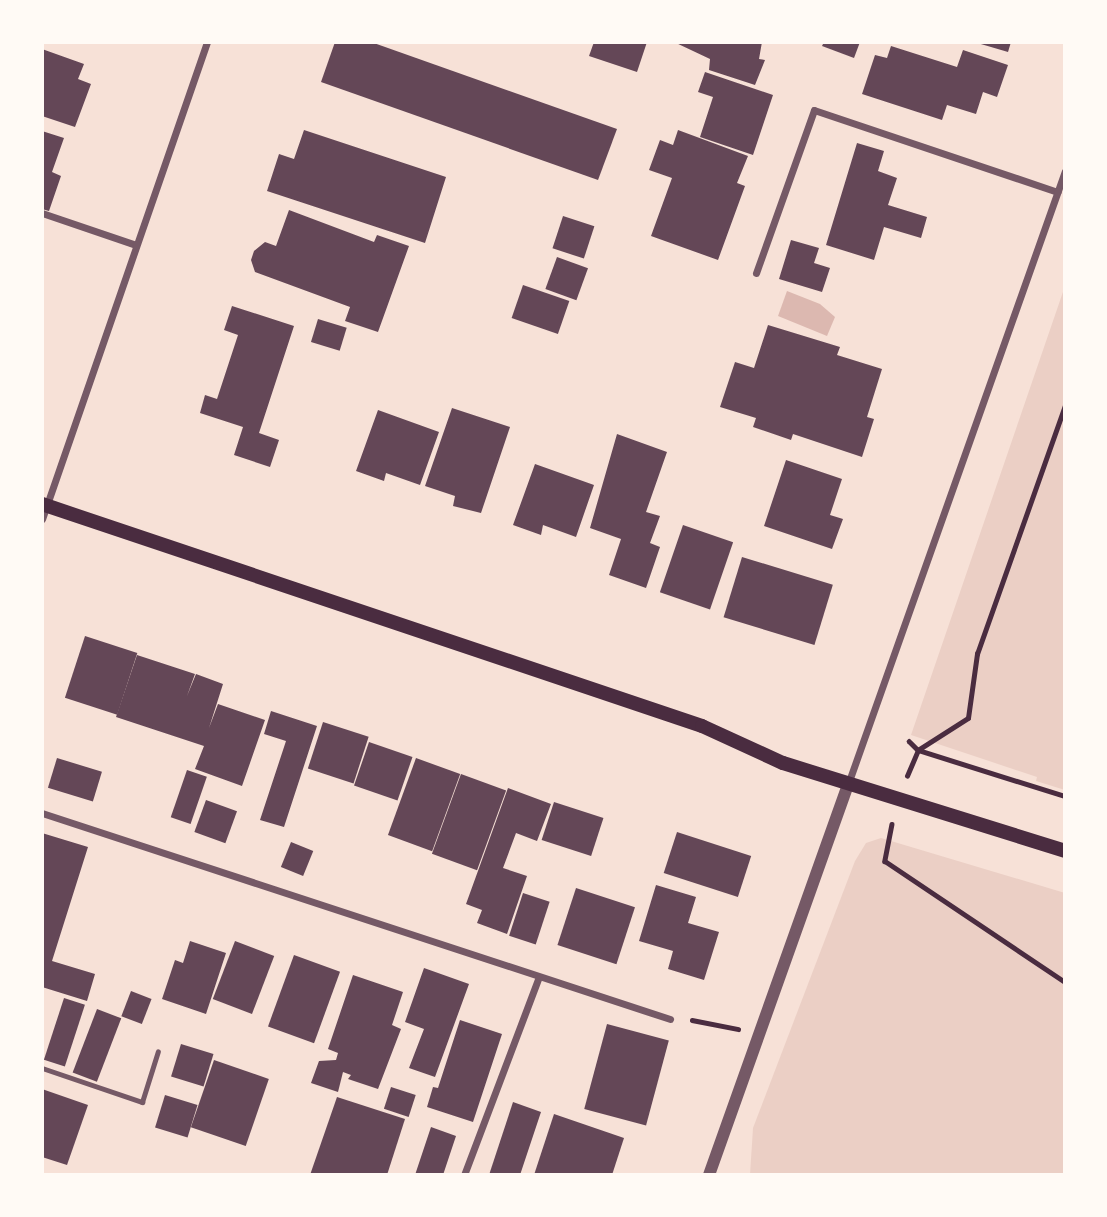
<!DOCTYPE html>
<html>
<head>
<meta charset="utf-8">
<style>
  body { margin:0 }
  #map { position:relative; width:1107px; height:1217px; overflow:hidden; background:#f7e1d7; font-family:Karla,sans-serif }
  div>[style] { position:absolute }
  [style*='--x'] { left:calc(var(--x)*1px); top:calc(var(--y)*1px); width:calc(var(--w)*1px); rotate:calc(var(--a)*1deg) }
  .green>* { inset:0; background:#ebcfc5 }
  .water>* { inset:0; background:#dcb8b0 }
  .building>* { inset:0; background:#644757; transform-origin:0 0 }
  .path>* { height:4.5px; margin:-2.25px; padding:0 2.25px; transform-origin:2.25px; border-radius:2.25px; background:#4a2c40 }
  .service>* { height:5px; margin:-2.5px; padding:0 2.5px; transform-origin:2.5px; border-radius:2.5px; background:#755966 }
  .minor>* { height:7px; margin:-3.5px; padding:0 3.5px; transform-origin:3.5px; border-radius:3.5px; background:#755966 }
  .tertiary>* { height:12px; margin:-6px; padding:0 6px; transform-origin:6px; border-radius:6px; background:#755966 }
  .secondary>* { height:14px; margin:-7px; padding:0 7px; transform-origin:7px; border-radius:7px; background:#4a2c40 }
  span { translate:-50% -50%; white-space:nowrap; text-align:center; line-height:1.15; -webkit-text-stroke:5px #fffaf5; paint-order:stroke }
  .frame { position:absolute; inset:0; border:44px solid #fffaf5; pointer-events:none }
</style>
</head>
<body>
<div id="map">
  <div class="green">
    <div style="clip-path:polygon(1065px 286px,1065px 790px,1036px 781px,1037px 777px,911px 735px)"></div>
    <div style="clip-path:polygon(881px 838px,1065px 893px,1065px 1175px,750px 1175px,753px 1128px,855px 861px,866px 843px)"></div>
  </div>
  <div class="water">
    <div style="clip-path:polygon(787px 291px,820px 304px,835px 317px,827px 336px,778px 316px)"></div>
  </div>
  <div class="building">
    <div style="clip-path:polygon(335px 42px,371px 42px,617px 129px,598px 180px,321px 82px)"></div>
    <div style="clip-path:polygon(594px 42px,647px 42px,637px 72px,589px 56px)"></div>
    <div style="clip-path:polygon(674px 42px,762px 42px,759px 59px,765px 60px,755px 85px,709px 70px,710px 59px)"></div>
    <div style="clip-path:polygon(824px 42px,860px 42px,854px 58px,822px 46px)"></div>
    <div style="clip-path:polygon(974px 42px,1011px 42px,1008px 52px)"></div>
    <div style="clip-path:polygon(891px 46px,957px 67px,963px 50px,1008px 65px,997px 97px,983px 92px,976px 114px,947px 105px,942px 120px,862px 94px,875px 55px,887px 58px)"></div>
    <div style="clip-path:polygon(42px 49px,84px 64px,78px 79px,91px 84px,75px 127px,42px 116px)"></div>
    <div style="clip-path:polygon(705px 72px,773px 95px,753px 155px,700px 137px,713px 97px,698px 92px)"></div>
    <div style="clip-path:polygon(304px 130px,446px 177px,425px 243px,267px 191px,279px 154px,294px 159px)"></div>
    <div style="clip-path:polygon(678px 130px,748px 156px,737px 183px,745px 186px,718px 260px,651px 236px,672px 178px,649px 170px,660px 140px,673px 145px)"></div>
    <div style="clip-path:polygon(42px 131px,64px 138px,52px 172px,61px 176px,49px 211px,42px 209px)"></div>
    <div style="clip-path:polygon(857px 143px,884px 151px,878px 171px,897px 178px,888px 205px,927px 217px,921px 238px,884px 227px,874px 260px,826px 245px)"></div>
    <div style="clip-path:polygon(289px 210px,374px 242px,377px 235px,409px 246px,378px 332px,345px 321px,350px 307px,255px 272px,251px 260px,254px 251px,265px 242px,276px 246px)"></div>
    <div style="left:563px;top:216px;width:33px;height:34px;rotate:18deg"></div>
    <div style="clip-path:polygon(791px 240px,819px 248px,814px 263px,830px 268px,822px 292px,779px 279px)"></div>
    <div style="left:557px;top:257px;width:33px;height:34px;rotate:20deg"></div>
    <div style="left:523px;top:285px;width:49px;height:35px;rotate:19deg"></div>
    <div style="clip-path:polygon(232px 306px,294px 326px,259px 433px,279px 440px,270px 467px,234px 455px,243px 427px,200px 413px,205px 395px,217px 399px,238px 335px,224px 330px)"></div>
    <div style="left:318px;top:319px;width:30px;height:24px;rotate:17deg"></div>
    <div style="clip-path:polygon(768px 325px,840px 347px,837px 355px,882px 369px,867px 417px,874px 419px,862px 457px,793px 434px,791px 440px,753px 427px,756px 418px,720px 407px,735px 362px,754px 368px)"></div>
    <div style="clip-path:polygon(452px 408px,510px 427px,481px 513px,453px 506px,455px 496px,425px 486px)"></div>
    <div style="clip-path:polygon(378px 410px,439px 432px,420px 485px,386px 473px,384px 481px,356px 471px)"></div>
    <div style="clip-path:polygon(617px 434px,667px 452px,646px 512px,660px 516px,650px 543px,660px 547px,646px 588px,609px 575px,621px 539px,590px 528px)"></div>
    <div style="clip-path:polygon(786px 460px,842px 479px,830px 515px,843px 519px,832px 549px,764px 526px)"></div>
    <div style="clip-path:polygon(535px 464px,594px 485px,576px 537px,543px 525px,541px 535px,513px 525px)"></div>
    <div style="left:683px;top:525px;width:53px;height:71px;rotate:19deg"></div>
    <div style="left:742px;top:557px;width:95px;height:63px;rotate:17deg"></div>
    <div style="left:85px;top:636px;width:55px;height:65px;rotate:18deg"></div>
    <div style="clip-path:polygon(137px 655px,195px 674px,187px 696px,196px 674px,223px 684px,209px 728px,218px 704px,265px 720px,242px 786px,195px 769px,204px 746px,116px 717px)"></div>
    <div style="clip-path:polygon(271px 711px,317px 726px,284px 827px,260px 820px,286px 741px,264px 734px)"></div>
    <div style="left:323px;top:722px;width:48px;height:49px;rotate:18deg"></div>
    <div style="left:369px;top:742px;width:46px;height:46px;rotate:19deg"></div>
    <div style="left:57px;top:758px;width:47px;height:31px;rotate:17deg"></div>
    <div style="left:416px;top:758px;width:47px;height:82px;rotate:20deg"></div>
    <div style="left:187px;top:770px;width:21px;height:50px;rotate:19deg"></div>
    <div style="left:461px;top:774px;width:48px;height:85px;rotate:20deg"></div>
    <div style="clip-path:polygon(508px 788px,551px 804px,537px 841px,516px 833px,503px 868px,527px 876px,507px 934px,477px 923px,482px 910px,466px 904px)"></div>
    <div style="left:206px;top:800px;width:33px;height:34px;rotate:20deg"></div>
    <div style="left:554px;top:802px;width:52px;height:40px;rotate:18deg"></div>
    <div style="left:677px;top:832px;width:78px;height:43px;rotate:18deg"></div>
    <div style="clip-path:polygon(42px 833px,88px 847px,52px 961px,95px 974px,87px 1001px,42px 987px)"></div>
    <div style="left:291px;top:842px;width:24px;height:27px;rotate:22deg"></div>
    <div style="clip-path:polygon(656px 885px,696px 897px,688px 923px,719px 932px,704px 980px,668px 969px,673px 951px,639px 941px)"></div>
    <div style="left:576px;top:888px;width:62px;height:60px;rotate:18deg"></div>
    <div style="left:523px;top:893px;width:28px;height:45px;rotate:18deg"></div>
    <div style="clip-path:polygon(190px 941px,226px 953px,206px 1014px,162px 999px,175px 960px,183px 963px)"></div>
    <div style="left:235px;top:941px;width:42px;height:62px;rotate:21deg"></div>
    <div style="left:294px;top:955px;width:49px;height:76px;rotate:20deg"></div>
    <div style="clip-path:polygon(424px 968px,469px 984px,435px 1077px,409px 1068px,424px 1029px,405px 1022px)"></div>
    <div style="clip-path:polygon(353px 975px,403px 992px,392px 1025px,401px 1029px,378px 1089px,348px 1079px,351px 1075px,343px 1072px,338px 1092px,311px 1083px,319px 1061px,336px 1060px,338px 1053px,328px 1049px)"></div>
    <div style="left:131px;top:991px;width:22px;height:27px;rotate:21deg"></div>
    <div style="left:64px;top:998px;width:22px;height:65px;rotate:18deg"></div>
    <div style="left:97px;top:1009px;width:26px;height:68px;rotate:21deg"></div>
    <div style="clip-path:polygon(460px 1020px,502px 1034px,473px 1122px,427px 1107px,433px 1087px,438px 1088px)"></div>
    <div style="left:607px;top:1024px;width:64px;height:88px;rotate:15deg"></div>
    <div style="left:181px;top:1044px;width:34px;height:34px;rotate:17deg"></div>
    <div style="left:214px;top:1060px;width:58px;height:71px;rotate:19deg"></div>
    <div style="left:391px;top:1087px;width:26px;height:23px;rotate:18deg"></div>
    <div style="clip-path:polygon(42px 1089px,88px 1105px,67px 1165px,42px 1157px)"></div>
    <div style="left:165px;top:1095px;width:34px;height:34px;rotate:17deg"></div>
    <div style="clip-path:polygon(337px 1097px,405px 1119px,387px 1175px,310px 1175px)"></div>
    <div style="clip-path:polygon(513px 1102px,541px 1112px,520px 1175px,489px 1175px)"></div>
    <div style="clip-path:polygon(554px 1114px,624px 1138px,612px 1175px,534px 1175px)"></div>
    <div style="clip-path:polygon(431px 1127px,456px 1136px,443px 1175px,415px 1175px)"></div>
  </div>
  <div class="path">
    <div style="--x:909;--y:741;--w:13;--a:45"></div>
    <div style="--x:918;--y:750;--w:154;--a:17.4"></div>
    <div style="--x:907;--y:776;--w:28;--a:-67"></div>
    <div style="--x:918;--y:750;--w:59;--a:-32.6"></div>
    <div style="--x:968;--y:718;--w:65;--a:-82"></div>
    <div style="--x:977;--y:654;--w:263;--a:-70.5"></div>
    <div style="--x:892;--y:824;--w:38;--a:101"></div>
    <div style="--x:885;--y:861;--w:217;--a:33.9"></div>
    <div style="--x:692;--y:1020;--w:47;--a:11.1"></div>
  </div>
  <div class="service">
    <div style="--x:42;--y:1068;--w:106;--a:18.8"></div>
    <div style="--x:142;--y:1102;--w:53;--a:-72.6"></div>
  </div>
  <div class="minor">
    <div style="--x:42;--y:213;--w:99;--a:18.8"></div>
    <div style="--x:756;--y:273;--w:173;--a:-70.4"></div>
    <div style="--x:814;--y:110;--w:257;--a:18.6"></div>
    <div style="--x:42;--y:519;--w:505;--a:-70.92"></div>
    <div style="--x:848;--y:784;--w:650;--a:-70.51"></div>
    <div style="--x:42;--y:813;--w:661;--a:18.16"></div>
    <div style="--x:464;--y:1175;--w:210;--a:-69.3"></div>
  </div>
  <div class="tertiary">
    <div style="--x:709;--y:1175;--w:414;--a:-70.4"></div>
  </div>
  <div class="secondary">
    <div style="--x:42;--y:504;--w:696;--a:18.59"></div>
    <div style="--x:702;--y:726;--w:89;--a:24.6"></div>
    <div style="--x:783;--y:763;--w:295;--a:17.3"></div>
  </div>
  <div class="frame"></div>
</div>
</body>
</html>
